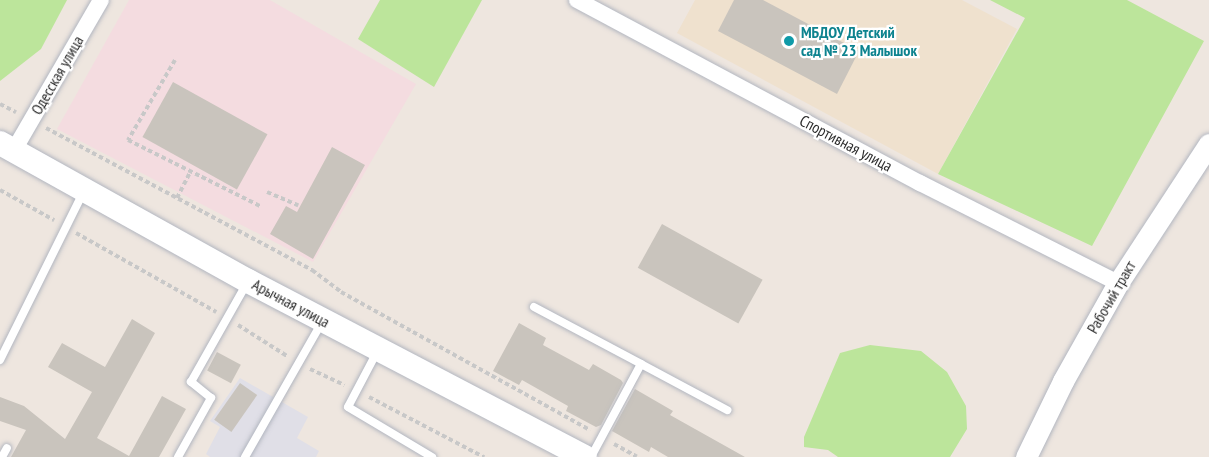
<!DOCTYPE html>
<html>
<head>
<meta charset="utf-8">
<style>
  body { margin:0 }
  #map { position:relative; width:1209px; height:457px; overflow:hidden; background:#eee6df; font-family:"PT Sans Narrow",sans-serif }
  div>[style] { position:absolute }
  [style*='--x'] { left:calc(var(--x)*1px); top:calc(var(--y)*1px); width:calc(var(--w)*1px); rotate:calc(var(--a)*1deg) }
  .industrial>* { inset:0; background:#e0dfe7 }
  .education>* { inset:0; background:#efe1ce }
  .medical>* { inset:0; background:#f4dce0 }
  .green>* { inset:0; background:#bce59b }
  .building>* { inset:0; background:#c9c4bd; transform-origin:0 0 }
  .path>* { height:4px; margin-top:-2px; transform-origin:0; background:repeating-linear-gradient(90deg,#c8c8c8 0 4.5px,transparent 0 7.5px) }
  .roads { filter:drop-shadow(0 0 2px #b2b6c0) drop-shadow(0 0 2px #b2b6c0) }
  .service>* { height:8px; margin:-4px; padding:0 4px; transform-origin:4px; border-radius:4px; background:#fff }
  .minor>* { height:16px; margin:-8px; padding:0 8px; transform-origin:8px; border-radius:8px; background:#fff }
  .tertiary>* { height:21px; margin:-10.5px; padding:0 10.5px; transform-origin:10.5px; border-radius:10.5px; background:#fff }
  .secondary>* { height:24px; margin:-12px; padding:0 12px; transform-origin:12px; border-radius:12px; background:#fff }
  .dots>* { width:16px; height:16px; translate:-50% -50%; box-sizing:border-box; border:3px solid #fff; border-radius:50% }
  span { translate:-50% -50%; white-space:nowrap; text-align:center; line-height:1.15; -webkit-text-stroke:4.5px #fff; paint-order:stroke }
  .culture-label { font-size:16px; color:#0d838f; font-weight:700 }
  .left { translate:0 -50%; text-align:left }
  .street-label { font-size:16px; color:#2c2c2c }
</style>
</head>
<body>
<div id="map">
  <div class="industrial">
    <div style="clip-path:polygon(240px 378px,308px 417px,297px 438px,319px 451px,316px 457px,210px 457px,206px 454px,220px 427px,210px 421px)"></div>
  </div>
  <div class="education">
    <div style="clip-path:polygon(695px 0,962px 0,1017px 29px,938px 174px,677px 33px)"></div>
  </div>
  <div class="medical">
    <div style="clip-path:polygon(129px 0,270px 0,416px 84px,313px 262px,57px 129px)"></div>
  </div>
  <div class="green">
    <div style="clip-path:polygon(0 0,67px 0,41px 49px,0 81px)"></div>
    <div style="clip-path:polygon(380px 0,482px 0,434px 87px,358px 39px)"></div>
    <div style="clip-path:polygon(990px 0,1127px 0,1204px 41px,1092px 246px,938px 174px,1025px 18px)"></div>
    <div style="clip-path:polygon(870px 345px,921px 351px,947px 372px,966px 406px,967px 429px,950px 457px,838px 457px,828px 450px,804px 447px,804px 437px,840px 353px)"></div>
  </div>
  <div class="building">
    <div style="clip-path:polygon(734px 0,763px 0,859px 51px,837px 94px,718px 31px)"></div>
    <div style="left:173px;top:82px;width:108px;height:63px;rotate:29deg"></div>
    <div style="clip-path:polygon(332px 147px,365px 165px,313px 259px,270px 234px,286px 206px,297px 212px)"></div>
    <div style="left:662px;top:224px;width:115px;height:50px;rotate:29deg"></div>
    <div style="clip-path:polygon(132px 319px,155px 333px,97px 438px,129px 456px,162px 396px,186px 409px,159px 457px,11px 457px,26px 430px,0 421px,0 397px,24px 406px,65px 439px,92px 392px,48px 367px,62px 343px,105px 367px)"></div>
    <div style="clip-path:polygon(519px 323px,546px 338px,543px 345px,589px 370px,593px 364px,621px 380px,623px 383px,601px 425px,596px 427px,566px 411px,568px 406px,522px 380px,519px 385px,493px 371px)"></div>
    <div style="left:217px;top:352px;width:27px;height:21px;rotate:28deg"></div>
    <div style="left:240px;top:383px;width:21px;height:45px;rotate:35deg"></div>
    <div style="clip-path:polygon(635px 389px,673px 411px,670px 415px,745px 457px,668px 457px,651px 447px,649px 452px,612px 431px)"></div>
  </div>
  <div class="path">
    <div style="--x:175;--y:60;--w:93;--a:120.4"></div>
    <div style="--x:128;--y:140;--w:148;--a:26.6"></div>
    <div style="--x:0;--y:104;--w:18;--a:27"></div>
    <div style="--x:46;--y:128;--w:302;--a:28.1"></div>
    <div style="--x:312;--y:270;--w:36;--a:37"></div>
    <div style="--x:341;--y:292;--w:285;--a:29"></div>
    <div style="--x:0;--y:190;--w:62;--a:29.1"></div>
    <div style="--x:267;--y:192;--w:34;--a:23"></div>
    <div style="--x:177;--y:198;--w:29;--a:-63"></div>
    <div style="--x:76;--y:233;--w:161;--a:29.4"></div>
    <div style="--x:238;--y:325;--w:58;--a:32.3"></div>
    <div style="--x:310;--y:369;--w:38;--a:25"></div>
    <div style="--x:369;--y:397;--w:130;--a:27.6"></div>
    <div style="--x:614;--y:444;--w:26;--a:29"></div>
  </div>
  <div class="roads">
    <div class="service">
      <div style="--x:534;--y:307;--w:121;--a:28"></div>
      <div style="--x:641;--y:364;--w:106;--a:118.3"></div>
      <div style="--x:378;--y:350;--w:64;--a:117.8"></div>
      <div style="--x:348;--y:407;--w:98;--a:30.8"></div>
      <div style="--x:0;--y:360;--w:186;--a:-63.6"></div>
      <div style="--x:641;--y:364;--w:98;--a:28.1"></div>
      <div style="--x:2;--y:457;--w:10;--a:-61"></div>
      <div style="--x:178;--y:457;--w:68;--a:-60.8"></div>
      <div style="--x:211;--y:398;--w:26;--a:-141"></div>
      <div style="--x:191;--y:382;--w:114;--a:-60.5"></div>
      <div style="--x:245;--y:457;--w:155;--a:-60.3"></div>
    </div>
    <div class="minor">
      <div style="--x:577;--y:0;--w:389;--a:28.1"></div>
      <div style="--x:920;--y:183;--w:222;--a:26.8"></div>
      <div style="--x:14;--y:150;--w:173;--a:-59.9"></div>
    </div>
    <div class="tertiary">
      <div style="--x:1026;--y:457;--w:85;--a:-64"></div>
      <div style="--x:1063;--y:381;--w:112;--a:-60.7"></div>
      <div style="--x:1118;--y:283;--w:166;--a:-56.8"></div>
    </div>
    <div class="secondary">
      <div style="--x:0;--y:143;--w:284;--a:29.1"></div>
      <div style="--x:248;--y:281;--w:380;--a:27.6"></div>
    </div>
  </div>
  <div class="dots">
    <div style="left:789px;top:41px;background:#0f9aa8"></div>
  </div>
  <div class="culture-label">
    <span class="left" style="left:801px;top:41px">МБДОУ Детский<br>сад № 23 Малышок</span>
  </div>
  <div class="street-label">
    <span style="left:57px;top:75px;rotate:-60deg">Одесская улица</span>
    <span style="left:846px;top:143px;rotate:28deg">Спортивная улица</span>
    <span style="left:1111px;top:297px;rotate:-60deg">Рабочий тракт</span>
    <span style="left:291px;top:303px;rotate:28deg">Арычная улица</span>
  </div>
</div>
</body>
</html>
